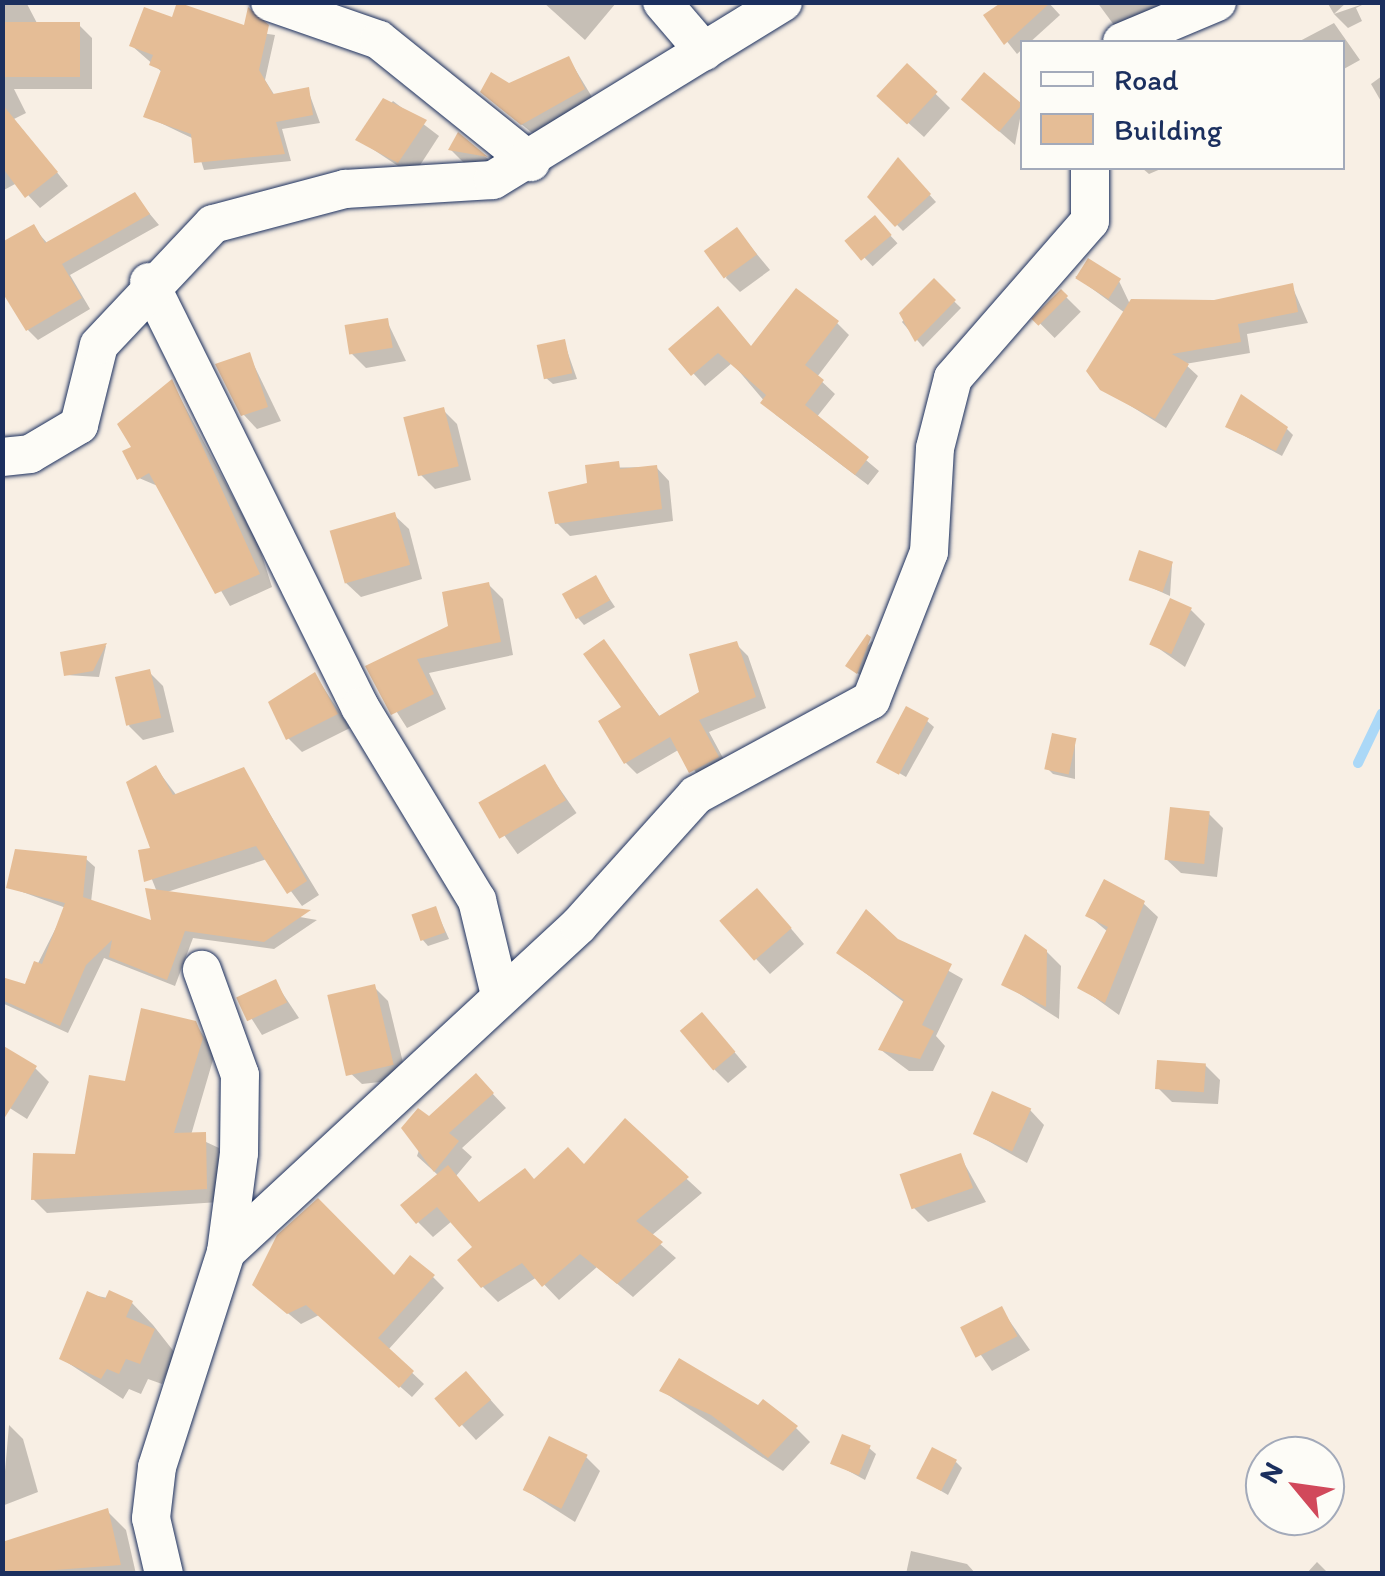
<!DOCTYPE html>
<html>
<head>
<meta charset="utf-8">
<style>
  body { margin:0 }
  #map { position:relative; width:1385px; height:1576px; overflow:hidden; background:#f8efe4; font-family:Itim,sans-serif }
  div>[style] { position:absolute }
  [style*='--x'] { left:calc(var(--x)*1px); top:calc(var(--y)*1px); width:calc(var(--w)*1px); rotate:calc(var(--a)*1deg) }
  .shadow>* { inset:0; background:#0003; transform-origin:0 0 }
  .stream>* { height:10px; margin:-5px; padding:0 5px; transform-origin:5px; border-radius:5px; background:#abd8f7 }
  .building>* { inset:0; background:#e5bd96; transform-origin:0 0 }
  .roads { filter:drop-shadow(0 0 2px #1b2f5e) drop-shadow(0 0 2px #1b2f5e) }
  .minor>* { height:38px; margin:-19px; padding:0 19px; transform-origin:19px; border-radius:19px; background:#fdfcf7 }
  span { translate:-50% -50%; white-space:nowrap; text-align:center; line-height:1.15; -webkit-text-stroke:10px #fdfcf7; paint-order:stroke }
  .frame { position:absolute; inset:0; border:5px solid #1b2f5e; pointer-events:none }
  .legend { position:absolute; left:1020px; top:40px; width:325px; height:130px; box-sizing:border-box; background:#fdfcf7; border:2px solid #a3aaba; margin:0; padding:12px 18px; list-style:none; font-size:30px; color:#1b2f5e }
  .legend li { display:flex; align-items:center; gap:20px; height:50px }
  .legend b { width:50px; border:2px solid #a3aaba }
  .north { position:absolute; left:1245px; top:1436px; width:100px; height:100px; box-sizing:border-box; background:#fdfcf7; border:2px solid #a3aaba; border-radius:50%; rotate:299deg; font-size:28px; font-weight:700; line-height:40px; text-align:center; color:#1b2f5e }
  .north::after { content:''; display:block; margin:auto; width:35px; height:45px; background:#d1495b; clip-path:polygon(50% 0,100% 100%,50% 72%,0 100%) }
</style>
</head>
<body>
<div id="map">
  <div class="shadow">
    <div style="clip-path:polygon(2px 2px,27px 4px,38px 25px,79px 25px,92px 38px,92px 89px,14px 89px,26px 113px,14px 119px,68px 186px,40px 208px,17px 183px,2px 191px)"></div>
    <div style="clip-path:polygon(543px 2px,616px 2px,616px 3px,585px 40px)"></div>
    <div style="clip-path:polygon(1048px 2px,1060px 15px,1017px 54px,986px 15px)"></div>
    <div style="clip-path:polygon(1097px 2px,1189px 2px,1125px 40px)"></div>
    <div style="clip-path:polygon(1327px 2px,1347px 2px,1334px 14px)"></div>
    <div style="clip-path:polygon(1366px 3px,1356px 8px,1362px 21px,1348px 28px,1334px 14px)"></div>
    <div style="clip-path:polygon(173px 20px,275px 35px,265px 80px,275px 96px,308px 90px,320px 123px,282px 129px,291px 161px,204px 170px,194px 139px,146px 116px,163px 73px,132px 46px)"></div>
    <div style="clip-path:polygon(1334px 23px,1360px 60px,1342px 70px,1342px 42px,1298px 42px)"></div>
    <div style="clip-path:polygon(569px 59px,595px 102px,536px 136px,496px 104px)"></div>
    <div style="clip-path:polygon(907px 66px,950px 108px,924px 137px,894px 110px)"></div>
    <div style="clip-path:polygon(984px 75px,1022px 108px,1015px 145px,978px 113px)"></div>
    <div style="clip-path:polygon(1382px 76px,1382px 103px,1371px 84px)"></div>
    <div style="clip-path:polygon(393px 101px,439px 136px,413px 176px,359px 140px)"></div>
    <div style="clip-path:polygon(459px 136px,487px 158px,498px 170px,465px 164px,451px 150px)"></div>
    <div style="clip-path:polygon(899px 161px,936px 202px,903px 231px,870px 197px)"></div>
    <div style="clip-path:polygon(1142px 168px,1163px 168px,1149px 174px)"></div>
    <div style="clip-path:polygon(134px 195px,159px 225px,70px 275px,90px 309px,38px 340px,28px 330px,33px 227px,48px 244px)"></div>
    <div style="left:875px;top:219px;width:33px;height:34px;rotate:47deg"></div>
    <div style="clip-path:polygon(737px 230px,770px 270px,740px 292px,726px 278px)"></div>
    <div style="clip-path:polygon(1075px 276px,1119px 281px,1129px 302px,1214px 303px,1292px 286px,1308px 323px,1247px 334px,1250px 353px,1185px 364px,1198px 376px,1166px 428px,1102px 388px,1125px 313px)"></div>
    <div style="clip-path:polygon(934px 282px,961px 308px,923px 347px,902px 322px)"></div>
    <div style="left:1061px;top:292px;width:28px;height:37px;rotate:45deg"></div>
    <div style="clip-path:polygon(387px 321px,406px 361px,366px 368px,352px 354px)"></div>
    <div style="clip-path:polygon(837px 323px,849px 335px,817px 377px,835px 394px,816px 418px,879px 471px,868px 485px,776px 415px,732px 363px,705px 386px,671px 349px,752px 348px)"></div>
    <div style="clip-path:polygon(564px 342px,577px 379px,553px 384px,546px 378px)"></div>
    <div style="clip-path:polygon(249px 355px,281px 421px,257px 429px,243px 414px)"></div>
    <div style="clip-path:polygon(172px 382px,259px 546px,272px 587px,230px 606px,160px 487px,139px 478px,135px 448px)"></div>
    <div style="clip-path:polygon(443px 410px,457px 424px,471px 480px,435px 489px,421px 475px)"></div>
    <div style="clip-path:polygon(1228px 427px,1287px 429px,1293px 435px,1282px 456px)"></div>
    <div style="clip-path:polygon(656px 467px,669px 481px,673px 521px,570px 536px,557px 523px,590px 485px,588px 468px)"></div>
    <div style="clip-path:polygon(394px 515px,409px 529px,422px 579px,361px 597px,346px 583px)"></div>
    <div style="clip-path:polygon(1172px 564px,1170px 596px,1132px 579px)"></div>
    <div style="clip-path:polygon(596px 579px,615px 607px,584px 625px,578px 618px)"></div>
    <div style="clip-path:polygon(489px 585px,503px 599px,513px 655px,429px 673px,446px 709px,407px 728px,368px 667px,451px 627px)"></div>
    <div style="clip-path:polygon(1191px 610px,1205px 624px,1185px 667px,1151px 643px)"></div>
    <div style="clip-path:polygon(872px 641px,876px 646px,864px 678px,848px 666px)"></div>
    <div style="clip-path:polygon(603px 642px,661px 718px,702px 693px,736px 644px,748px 656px,766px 708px,709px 732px,729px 769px,703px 783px,680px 749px,637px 774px,626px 763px,625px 708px)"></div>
    <div style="clip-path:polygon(106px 646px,99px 677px,66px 675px,62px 654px)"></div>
    <div style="clip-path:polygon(149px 672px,163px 686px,174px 732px,143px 740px,129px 726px)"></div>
    <div style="clip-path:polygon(315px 675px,350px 728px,302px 752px,288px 738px)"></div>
    <div style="clip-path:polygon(927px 721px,934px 727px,906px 777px,879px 761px)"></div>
    <div style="clip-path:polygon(1075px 740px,1075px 779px,1053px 774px,1047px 768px)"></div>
    <div style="clip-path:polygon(156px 768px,177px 796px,243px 770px,319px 895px,302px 906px,267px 859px,164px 893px,317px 920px,274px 949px,193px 938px,175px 986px,104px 958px,68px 1033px,2px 1003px,2px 980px,26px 987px,66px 908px,9px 887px,86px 859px,95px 867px,91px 902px,154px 924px,157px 892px,141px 852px,153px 850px)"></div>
    <div style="left:545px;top:768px;width:55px;height:72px;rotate:55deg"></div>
    <div style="clip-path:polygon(1209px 814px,1223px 828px,1217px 877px,1181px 873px,1166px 859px)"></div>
    <div style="clip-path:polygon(1143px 903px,1158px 917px,1119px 1015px,1080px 987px,1108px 932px,1088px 915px)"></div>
    <div style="clip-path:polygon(771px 905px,804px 944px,770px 974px,722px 922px)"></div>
    <div style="clip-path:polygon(435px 908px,449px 939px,428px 946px,422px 939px)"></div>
    <div style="clip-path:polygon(896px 941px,963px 979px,936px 1036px,945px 1046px,933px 1071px,909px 1071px,881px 1050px,905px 1003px,839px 953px)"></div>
    <div style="clip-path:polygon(1046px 951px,1061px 966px,1059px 1019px,1004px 984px)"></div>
    <div style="clip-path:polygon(275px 982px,299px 1018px,262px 1035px,239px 999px)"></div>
    <div style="clip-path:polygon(374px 987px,388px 1001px,407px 1079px,362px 1084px,347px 1070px)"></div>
    <div style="clip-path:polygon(195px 1023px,215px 1053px,191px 1135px,219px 1148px,220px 1202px,47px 1213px,33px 1199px,77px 1157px,126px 1084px)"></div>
    <div style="clip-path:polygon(716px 1030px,747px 1067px,728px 1083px,714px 1069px)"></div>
    <div style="clip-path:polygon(1205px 1065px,1220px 1080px,1218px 1104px,1172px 1102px,1158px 1088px)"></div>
    <div style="clip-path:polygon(35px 1068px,49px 1082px,27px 1119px,5px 1105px)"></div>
    <div style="clip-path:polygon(490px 1091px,506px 1108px,462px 1148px,472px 1157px,456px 1176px,480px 1204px,584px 1167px,625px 1122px,702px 1193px,651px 1236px,676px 1258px,633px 1297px,597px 1267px,559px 1300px,537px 1277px,498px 1302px,483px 1287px,476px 1248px,452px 1221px,433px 1237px,418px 1222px,439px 1176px,417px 1156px,429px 1120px)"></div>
    <div style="clip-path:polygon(1030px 1110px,1044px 1125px,1027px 1163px,976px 1134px)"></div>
    <div style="clip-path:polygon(960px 1156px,986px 1202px,928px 1222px,914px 1208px)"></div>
    <div style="clip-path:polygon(433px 1277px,444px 1288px,388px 1350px,424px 1384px,412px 1397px,319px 1315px,301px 1324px,267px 1296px)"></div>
    <div style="clip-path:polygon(88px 1294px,132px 1303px,153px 1325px,175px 1353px,162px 1384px,148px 1379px,141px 1394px,129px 1389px,123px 1399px,62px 1359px)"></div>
    <div style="clip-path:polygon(1001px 1309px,1030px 1350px,992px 1371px,963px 1329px)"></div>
    <div style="clip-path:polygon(480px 1388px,504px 1415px,476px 1440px,438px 1399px)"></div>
    <div style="clip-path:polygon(662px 1391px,796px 1428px,810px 1442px,783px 1471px)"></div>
    <div style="clip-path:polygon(9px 1425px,23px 1439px,38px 1492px,2px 1506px)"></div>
    <div style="clip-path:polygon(869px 1448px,876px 1454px,865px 1480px,832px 1462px)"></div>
    <div style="clip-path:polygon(586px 1457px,600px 1471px,575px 1522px,525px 1490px)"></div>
    <div style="clip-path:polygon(956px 1462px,962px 1468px,948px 1495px,919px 1478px)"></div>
    <div style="clip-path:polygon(107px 1511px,126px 1530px,136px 1574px,2px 1574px)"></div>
    <div style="clip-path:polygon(911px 1551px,967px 1564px,976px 1574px,906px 1574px)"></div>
    <div style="clip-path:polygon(1317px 1562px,1329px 1574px,1306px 1574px)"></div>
  </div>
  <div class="stream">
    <div style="--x:1358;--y:763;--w:55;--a:-64.4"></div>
  </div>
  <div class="building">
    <div style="clip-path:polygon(177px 2px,244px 25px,248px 7px,269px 25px,259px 70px,273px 94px,309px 87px,313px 115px,276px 122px,285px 154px,194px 163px,191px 134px,143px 117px,161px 70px,149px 65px,153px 55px,129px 46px,144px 7px,172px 17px)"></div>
    <div style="clip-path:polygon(1002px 2px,1051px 2px,1004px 45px,983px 15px)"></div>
    <div style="left:80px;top:22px;width:55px;height:78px;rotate:90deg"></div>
    <div style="clip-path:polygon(569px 56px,585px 89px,521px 125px,480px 92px,491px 72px,509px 83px)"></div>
    <div style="left:907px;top:63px;width:42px;height:45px;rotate:43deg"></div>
    <div style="left:984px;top:72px;width:50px;height:36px;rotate:40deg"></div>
    <div style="clip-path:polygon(383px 98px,427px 120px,398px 163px,355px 140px)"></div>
    <div style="clip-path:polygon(2px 104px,58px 172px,25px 198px,2px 167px)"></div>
    <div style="clip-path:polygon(458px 132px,488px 157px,448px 150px)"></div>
    <div style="clip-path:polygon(898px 157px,931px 194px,895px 227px,867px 197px)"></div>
    <div style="clip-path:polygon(135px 192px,150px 214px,62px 264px,82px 298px,26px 331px,2px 292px,2px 242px,34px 224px,45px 243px)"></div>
    <div style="left:875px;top:215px;width:26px;height:40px;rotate:50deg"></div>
    <div style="left:737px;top:227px;width:34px;height:41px;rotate:54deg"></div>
    <div style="left:1088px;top:258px;width:39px;height:24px;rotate:32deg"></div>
    <div style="clip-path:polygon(934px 278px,956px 300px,915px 342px,899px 313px)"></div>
    <div style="clip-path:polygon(1293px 283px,1298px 312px,1238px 324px,1241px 342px,1172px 354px,1189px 364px,1155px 419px,1100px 390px,1086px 371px,1131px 299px,1214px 300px)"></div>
    <div style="clip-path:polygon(796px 288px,839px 321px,805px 365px,824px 380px,805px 405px,869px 457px,855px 475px,760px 403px,766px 395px,718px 353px,691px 376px,668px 349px,718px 306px,751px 346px)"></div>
    <div style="left:1061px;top:289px;width:10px;height:42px;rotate:45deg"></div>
    <div style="left:388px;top:318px;width:30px;height:44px;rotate:81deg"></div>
    <div style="left:565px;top:339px;width:35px;height:29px;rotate:78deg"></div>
    <div style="clip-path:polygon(250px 352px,268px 407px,241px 416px,215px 364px)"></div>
    <div style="clip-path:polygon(172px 379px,260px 574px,215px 594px,149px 473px,137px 480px,122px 451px,131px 447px,117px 424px)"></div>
    <div style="clip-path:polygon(1241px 394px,1288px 427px,1276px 451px,1225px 427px)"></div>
    <div style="left:444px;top:407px;width:61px;height:42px;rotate:76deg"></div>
    <div style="clip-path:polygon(619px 461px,620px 469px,657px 465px,662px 509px,555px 524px,548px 492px,587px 483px,585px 465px)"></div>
    <div style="left:395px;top:512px;width:55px;height:68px;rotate:74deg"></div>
    <div style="left:1139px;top:550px;width:36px;height:32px;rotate:19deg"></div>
    <div style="left:596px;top:575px;width:29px;height:39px;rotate:61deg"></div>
    <div style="clip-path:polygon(489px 582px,501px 642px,417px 659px,434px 694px,391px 715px,365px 666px,448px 626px,442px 592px)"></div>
    <div style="left:1170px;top:598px;width:24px;height:51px;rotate:24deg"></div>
    <div style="clip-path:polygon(867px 634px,871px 637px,857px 674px,845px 666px)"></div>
    <div style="clip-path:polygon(604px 639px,659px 716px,699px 692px,689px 654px,737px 641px,756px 697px,699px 720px,719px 757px,689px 773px,670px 737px,624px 764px,598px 721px,621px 707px,583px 654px)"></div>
    <div style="clip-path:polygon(107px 643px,93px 671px,64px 676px,60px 652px)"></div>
    <div style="left:150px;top:669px;width:50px;height:36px;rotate:77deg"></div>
    <div style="clip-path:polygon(315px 672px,338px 714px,286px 740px,268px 702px)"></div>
    <div style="left:906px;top:706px;width:26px;height:64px;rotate:28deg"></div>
    <div style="left:1052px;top:733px;width:25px;height:37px;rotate:12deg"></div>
    <div style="left:545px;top:764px;width:42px;height:77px;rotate:60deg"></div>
    <div style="clip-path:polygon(156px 765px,173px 795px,244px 767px,307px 881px,287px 894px,256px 846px,144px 882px,138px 850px,150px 848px,126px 782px)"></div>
    <div style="left:1170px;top:807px;width:40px;height:53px;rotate:6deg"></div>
    <div style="clip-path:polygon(15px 849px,87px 856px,83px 897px,151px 920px,145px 888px,311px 910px,264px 942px,185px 931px,167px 980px,109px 957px,112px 940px,86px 965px,60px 1026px,2px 1000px,2px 977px,25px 984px,34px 961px,42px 964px,65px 903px,6px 888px)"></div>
    <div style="clip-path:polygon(1104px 879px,1145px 901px,1105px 1003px,1077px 988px,1108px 927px,1085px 916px)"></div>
    <div style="left:757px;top:888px;width:53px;height:50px;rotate:49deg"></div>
    <div style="left:436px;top:906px;width:28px;height:26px;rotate:71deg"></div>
    <div style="clip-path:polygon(866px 909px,898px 939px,952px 964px,922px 1025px,934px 1031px,920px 1059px,878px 1050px,904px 1000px,836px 953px)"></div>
    <div style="clip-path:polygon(1025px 934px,1047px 950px,1046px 1007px,1001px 985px)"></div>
    <div style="left:276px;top:979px;width:26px;height:44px;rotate:65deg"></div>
    <div style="left:375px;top:984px;width:83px;height:49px;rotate:77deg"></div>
    <div style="clip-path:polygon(141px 1008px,196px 1021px,203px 1038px,174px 1133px,206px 1132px,207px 1189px,31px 1200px,33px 1153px,75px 1154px,89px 1075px,125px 1081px)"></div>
    <div style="left:702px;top:1012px;width:52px;height:29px;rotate:50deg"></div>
    <div style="clip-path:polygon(2px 1045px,37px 1066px,2px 1122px)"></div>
    <div style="left:1157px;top:1060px;width:49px;height:29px;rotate:4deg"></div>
    <div style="clip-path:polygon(476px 1073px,494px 1093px,449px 1133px,459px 1141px,434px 1172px,401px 1128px,418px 1108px,429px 1116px)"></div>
    <div style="left:992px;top:1091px;width:43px;height:47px;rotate:24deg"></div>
    <div style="clip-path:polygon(625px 1118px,689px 1177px,636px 1221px,663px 1242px,617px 1284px,580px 1254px,542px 1287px,522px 1263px,481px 1288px,457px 1260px,472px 1247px,437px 1207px,416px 1224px,400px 1205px,448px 1165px,479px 1202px,525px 1168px,534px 1179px,568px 1147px,584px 1164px)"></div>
    <div style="left:961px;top:1153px;width:37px;height:65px;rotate:71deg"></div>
    <div style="clip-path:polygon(318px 1198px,394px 1275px,410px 1255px,435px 1275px,378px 1338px,414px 1371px,399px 1388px,306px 1305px,287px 1314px,252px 1285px,277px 1235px)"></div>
    <div style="clip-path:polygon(109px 1290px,133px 1301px,126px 1317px,155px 1329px,140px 1364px,126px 1359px,119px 1374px,107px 1369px,101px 1379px,59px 1359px,87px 1291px,105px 1299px)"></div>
    <div style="left:1002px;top:1306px;width:34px;height:47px;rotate:63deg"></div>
    <div style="clip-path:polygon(679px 1358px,758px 1405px,763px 1399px,798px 1426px,768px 1458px,711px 1415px,659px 1391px)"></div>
    <div style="left:466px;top:1371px;width:38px;height:42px;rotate:49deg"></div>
    <div style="left:842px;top:1434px;width:31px;height:32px;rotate:22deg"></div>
    <div style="left:549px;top:1436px;width:43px;height:60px;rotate:26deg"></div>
    <div style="left:932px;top:1447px;width:28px;height:35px;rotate:27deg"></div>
    <div style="clip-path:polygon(108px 1508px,121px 1565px,2px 1574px,2px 1542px)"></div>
  </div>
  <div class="roads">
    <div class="minor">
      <div style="--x:270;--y:2;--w:115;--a:19.2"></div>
      <div style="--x:379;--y:40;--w:195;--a:38.8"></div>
      <div style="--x:662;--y:2;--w:65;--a:49.4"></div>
      <div style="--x:1122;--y:42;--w:103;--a:-22.8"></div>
      <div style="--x:149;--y:282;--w:474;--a:63.6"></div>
      <div style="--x:360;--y:707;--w:226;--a:58.8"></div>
      <div style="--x:477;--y:900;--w:94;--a:76.4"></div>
      <div style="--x:2;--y:457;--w:28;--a:-6"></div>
      <div style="--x:30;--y:454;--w:57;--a:-30.6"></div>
      <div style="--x:79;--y:425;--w:82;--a:-76"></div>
      <div style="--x:99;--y:345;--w:166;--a:-46.7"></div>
      <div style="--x:213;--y:224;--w:137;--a:-14.9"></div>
      <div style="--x:345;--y:189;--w:148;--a:-3.5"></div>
      <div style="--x:493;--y:180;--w:340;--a:-31.5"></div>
      <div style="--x:226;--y:1252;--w:481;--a:-42.8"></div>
      <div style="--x:579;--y:925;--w:175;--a:-48"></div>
      <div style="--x:696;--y:795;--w:199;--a:-28.5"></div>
      <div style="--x:871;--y:700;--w:159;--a:-68.6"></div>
      <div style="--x:929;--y:552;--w:104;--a:-86.7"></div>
      <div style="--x:935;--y:448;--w:72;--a:-75.6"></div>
      <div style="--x:953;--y:378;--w:208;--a:-48.9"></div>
      <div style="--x:1090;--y:221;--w:53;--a:-90"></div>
      <div style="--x:164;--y:1574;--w:57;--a:-103.1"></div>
      <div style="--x:151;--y:1518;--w:51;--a:-83.3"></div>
      <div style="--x:157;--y:1467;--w:226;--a:-72.2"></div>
      <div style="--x:226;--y:1252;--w:100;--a:-82.5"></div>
      <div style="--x:239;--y:1153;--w:78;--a:-89.3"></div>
      <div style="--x:240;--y:1075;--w:112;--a:-109.9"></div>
    </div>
  </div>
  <div class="frame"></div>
  <ul class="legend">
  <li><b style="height:12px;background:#fdfcf7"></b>Road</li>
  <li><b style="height:28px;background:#e5bd96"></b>Building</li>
  </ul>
  <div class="north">N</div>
</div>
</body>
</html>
